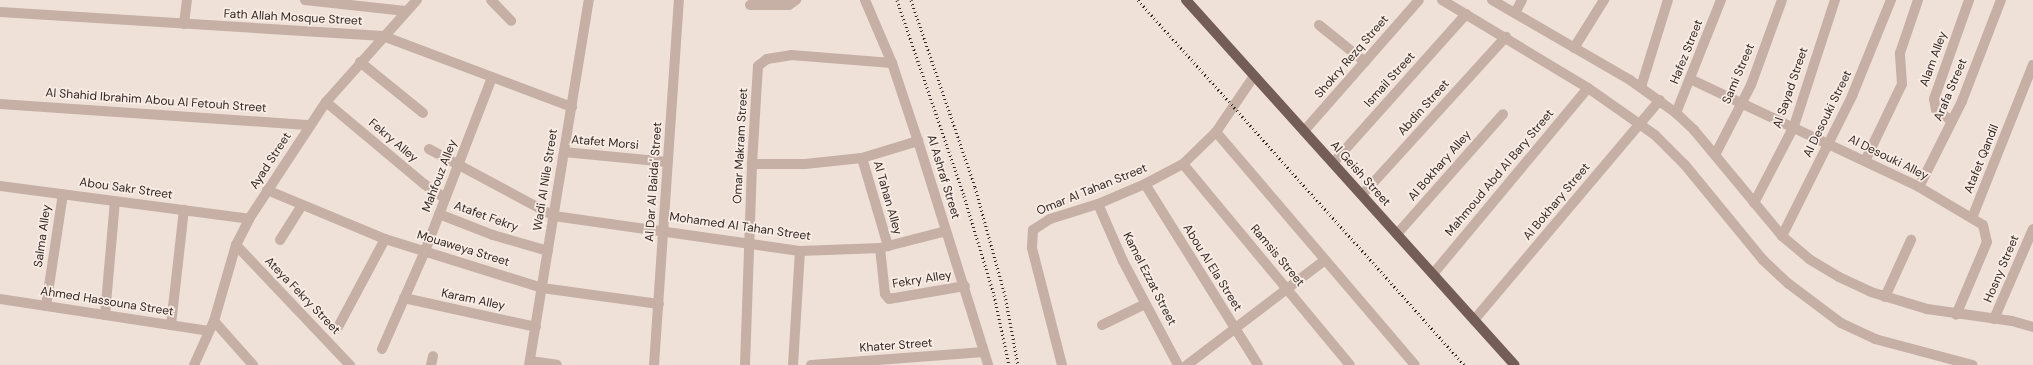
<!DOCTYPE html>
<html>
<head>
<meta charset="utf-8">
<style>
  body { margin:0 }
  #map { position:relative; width:2033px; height:365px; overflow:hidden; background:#efe1d8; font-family:"DM Sans",sans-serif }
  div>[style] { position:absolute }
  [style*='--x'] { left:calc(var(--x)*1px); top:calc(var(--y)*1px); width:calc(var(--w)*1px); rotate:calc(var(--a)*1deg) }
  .minor>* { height:10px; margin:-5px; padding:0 5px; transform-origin:5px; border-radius:5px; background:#c6afa5 }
  .tertiary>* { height:10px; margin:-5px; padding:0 5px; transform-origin:5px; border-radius:5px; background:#c6afa5 }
  .primary>* { height:10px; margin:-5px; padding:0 5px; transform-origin:5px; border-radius:5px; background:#745d57 }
  .rail>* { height:3px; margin-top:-1.5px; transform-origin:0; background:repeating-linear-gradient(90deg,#332826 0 1px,transparent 0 4px) }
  span { translate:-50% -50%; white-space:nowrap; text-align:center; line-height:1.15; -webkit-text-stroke:3.5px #f8ece4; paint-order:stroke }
  .street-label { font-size:12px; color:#332826 }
</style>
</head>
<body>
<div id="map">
  <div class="minor">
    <div style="--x:305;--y:0;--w:101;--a:6.3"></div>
    <div style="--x:491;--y:0;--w:29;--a:46"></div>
    <div style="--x:750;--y:5;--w:39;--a:0"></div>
    <div style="--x:789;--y:5;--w:9;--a:-36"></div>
    <div style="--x:0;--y:12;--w:384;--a:3.6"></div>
    <div style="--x:383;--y:36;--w:202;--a:20.6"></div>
    <div style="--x:1515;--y:13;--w:15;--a:-62"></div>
    <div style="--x:184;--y:24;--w:24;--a:-83"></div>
    <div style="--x:1319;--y:25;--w:59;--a:38.8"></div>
    <div style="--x:1574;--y:48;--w:57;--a:-58"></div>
    <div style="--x:360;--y:62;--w:81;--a:39"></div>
    <div style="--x:1690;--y:79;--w:253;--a:25.2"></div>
    <div style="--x:1919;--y:187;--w:74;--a:30.7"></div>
    <div style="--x:1983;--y:225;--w:17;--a:77"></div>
    <div style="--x:1987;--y:242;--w:79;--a:113"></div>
    <div style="--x:1641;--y:87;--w:91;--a:-72.8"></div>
    <div style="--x:326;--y:102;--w:128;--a:39.9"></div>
    <div style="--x:424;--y:184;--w:25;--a:34"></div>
    <div style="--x:0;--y:104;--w:311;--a:3.9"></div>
    <div style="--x:1676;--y:113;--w:122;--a:-68.3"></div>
    <div style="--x:1952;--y:121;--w:19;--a:-145"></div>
    <div style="--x:1936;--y:110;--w:11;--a:-100"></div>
    <div style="--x:1934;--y:99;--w:105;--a:-70.5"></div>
    <div style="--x:1304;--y:131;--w:174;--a:-48.7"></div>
    <div style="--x:1216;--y:132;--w:306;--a:49.5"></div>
    <div style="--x:429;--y:149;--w:142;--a:28.2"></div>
    <div style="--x:554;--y:216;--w:248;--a:8.1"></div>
    <div style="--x:800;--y:251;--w:80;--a:-2.1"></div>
    <div style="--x:880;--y:248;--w:68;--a:-14.4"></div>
    <div style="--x:564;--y:152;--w:104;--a:5.5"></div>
    <div style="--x:1715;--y:155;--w:79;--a:-62.8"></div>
    <div style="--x:1751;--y:85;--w:90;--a:-70"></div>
    <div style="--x:862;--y:158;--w:92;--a:73.5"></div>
    <div style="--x:1865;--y:161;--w:85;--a:-64.3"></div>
    <div style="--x:1902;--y:84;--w:31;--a:-94"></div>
    <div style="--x:1900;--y:53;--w:56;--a:-71.2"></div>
    <div style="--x:1333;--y:163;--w:200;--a:-48.2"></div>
    <div style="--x:752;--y:164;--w:53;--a:0"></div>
    <div style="--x:805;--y:164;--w:57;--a:-6"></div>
    <div style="--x:862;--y:158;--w:59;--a:-16.9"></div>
    <div style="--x:1183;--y:164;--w:261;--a:50.3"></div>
    <div style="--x:1145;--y:184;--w:213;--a:58"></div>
    <div style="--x:0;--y:186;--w:251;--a:7.5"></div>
    <div style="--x:1919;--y:187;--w:96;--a:-63.4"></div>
    <div style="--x:1962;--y:101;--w:108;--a:-68.9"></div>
    <div style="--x:267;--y:190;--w:128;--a:22.6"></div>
    <div style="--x:385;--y:239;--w:164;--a:17.3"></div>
    <div style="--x:542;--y:288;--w:118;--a:7.8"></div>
    <div style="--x:1362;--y:195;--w:214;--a:-47.7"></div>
    <div style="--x:1754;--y:203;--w:87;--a:-62.5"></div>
    <div style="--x:1794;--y:126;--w:133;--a:-72"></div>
    <div style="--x:1098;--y:204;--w:62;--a:66.3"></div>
    <div style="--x:1123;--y:261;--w:118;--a:62.1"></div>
    <div style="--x:439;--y:214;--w:58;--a:21.3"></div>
    <div style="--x:493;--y:235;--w:57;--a:16.2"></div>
    <div style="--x:1972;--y:218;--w:165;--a:-68.3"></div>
    <div style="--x:1397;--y:234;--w:160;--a:-48.5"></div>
    <div style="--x:1782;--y:236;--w:157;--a:-63.4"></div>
    <div style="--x:1852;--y:96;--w:104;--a:-67.9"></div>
    <div style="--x:280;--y:240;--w:41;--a:-57.8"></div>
    <div style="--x:236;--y:245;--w:166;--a:46.5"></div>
    <div style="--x:880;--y:248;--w:46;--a:83.8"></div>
    <div style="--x:885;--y:294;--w:6;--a:51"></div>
    <div style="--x:889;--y:299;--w:77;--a:-9.7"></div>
    <div style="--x:1433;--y:274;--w:242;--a:-50.2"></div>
    <div style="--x:1885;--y:297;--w:63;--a:-65.5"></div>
    <div style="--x:404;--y:298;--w:135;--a:12.4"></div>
    <div style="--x:0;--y:299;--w:211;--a:8.7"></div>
    <div style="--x:46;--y:306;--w:113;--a:-81.4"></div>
    <div style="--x:105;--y:315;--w:114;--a:-85"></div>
    <div style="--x:1994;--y:319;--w:98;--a:-66.6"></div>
    <div style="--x:1474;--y:320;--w:288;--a:-49.8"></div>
    <div style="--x:214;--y:321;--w:59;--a:48.4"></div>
    <div style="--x:171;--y:325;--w:116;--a:-83.6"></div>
    <div style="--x:1102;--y:325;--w:48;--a:-26"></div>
    <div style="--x:337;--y:329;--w:102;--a:-61.9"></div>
    <div style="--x:382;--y:349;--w:107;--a:-66.3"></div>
    <div style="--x:425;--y:251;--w:186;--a:-68.9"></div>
    <div style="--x:530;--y:361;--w:27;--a:8"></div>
    <div style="--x:194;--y:365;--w:48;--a:-65.6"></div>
    <div style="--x:214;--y:321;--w:79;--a:-73.9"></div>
    <div style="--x:236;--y:245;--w:29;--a:-63"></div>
    <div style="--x:249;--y:219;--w:140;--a:-56.7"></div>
    <div style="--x:326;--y:102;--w:137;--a:-48.3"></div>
    <div style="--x:431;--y:365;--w:9;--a:-77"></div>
    <div style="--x:654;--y:365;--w:366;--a:-86.1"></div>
    <div style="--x:745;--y:365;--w:201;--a:-88"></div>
    <div style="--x:752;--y:164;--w:98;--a:-86.5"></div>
    <div style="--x:758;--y:66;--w:11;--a:-38"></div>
    <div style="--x:767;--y:59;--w:24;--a:-9"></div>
    <div style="--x:791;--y:55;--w:101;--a:4.5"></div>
    <div style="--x:793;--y:365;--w:114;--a:-86.5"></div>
    <div style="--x:811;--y:365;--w:173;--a:-4.3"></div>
    <div style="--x:1062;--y:365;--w:121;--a:-104.4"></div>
    <div style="--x:1032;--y:248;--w:18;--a:-87"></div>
    <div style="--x:1033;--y:230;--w:20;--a:-33"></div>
    <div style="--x:1050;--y:219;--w:50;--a:-17.4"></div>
    <div style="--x:1098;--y:204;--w:51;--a:-23.1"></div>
    <div style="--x:1145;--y:184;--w:43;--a:-27.8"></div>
    <div style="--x:1183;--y:164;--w:46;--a:-44.1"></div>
    <div style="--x:1216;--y:132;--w:68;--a:-55.8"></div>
    <div style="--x:1187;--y:365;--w:173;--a:-37.3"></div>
  </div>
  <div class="tertiary">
    <div style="--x:865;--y:0;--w:69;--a:66.8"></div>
    <div style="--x:892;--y:63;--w:82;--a:71.6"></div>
    <div style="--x:918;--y:141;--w:235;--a:72.6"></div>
    <div style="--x:1442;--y:0;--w:170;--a:31.1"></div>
    <div style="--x:1588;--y:88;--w:82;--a:35"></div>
    <div style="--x:1655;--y:135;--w:42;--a:45"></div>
    <div style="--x:1685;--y:165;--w:123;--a:50.6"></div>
    <div style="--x:1763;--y:260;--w:35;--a:43"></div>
    <div style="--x:1789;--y:284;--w:65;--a:36.9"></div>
    <div style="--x:1841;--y:323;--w:38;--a:25"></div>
    <div style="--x:1875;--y:339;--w:101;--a:14.9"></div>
    <div style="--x:1492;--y:0;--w:160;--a:30.1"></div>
    <div style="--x:1630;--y:80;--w:57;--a:35.7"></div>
    <div style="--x:1676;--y:113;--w:25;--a:43"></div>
    <div style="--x:1694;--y:130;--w:138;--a:50.3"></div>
    <div style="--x:1782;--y:236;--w:35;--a:40"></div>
    <div style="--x:1809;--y:259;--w:35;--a:31"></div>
    <div style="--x:1839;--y:277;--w:35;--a:25"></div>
    <div style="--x:1871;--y:292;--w:59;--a:16.9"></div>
    <div style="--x:1927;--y:309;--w:86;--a:8"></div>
    <div style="--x:2012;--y:321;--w:22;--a:16"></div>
    <div style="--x:529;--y:365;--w:370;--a:-80.7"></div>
  </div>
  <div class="primary">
    <div style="--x:1186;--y:0;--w:491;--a:48"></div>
  </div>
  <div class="rail">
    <div style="--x:897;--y:0;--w:207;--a:71.1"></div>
    <div style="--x:964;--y:196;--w:103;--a:73.1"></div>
    <div style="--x:994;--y:295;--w:72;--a:77.9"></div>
    <div style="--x:911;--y:0;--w:198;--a:71.1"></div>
    <div style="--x:975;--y:187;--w:112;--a:74.5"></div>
    <div style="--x:1005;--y:295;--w:71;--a:79.5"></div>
    <div style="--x:1138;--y:0;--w:489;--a:48.2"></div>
  </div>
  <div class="street-label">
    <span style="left:293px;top:18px;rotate:3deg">Fath Allah Mosque Street</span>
    <span style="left:1687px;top:52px;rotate:-68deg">Hafez Street</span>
    <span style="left:1352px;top:57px;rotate:-49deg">Shokry Rezq Street</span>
    <span style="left:1934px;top:59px;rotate:-70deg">Alam Alley</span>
    <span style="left:1739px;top:74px;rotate:-67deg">Sami Street</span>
    <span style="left:1390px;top:80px;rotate:-48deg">Ismail Street</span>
    <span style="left:1791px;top:88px;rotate:-71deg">Al Sayad Street</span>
    <span style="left:1951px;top:90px;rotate:-67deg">Arafa Street</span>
    <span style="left:156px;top:101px;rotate:4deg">Al Shahid Ibrahim Abou Al Fetouh Street</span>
    <span style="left:1424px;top:108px;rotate:-48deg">Abdin Street</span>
    <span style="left:1828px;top:114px;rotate:-64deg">Al Desouki Street</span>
    <span style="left:393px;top:141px;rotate:40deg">Fekry Alley</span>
    <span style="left:605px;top:143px;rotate:5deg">Atafet Morsi</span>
    <span style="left:741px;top:146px;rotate:-87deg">Omar Makram Street</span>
    <span style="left:1888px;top:158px;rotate:26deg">Al Desouki Alley</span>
    <span style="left:1982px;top:159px;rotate:-68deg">Atafet Qandil</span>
    <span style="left:271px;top:161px;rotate:-57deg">Ayad Street</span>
    <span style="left:1440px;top:166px;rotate:-49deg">Al Bokhary Alley</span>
    <span style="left:1500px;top:173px;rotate:-50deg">Mahmoud Abd Al Bary Street</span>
    <span style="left:1360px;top:174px;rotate:48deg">Al Geish Street</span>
    <span style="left:440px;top:176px;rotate:-69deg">Mahfouz Alley</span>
    <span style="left:943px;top:177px;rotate:73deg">Al Ashraf Street</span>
    <span style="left:546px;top:180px;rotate:-81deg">Wadi Al Nile Street</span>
    <span style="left:654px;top:182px;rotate:-86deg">Al Dar Al Baida' Street</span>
    <span style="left:126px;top:189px;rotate:8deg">Abou Sakr Street</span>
    <span style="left:1092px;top:190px;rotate:-22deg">Omar Al Tahan Street</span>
    <span style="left:887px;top:198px;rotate:74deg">Al Tahan Alley</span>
    <span style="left:1557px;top:202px;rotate:-50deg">Al Bokhary Street</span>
    <span style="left:486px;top:217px;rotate:20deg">Atafet Fekry</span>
    <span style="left:740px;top:227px;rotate:8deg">Mohamed Al Tahan Street</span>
    <span style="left:43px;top:236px;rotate:-82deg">Salma Alley</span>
    <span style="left:463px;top:249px;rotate:17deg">Mouaweya Street</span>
    <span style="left:1277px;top:256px;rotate:50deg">Ramsis Street</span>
    <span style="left:1212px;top:268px;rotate:58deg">Abou Al Ela Street</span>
    <span style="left:2002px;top:269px;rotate:-67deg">Hosny Street</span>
    <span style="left:1149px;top:279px;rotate:63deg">Kamel Ezzat Street</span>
    <span style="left:922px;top:280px;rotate:-9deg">Fekry Alley</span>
    <span style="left:302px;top:296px;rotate:46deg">Ateya Fekry Street</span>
    <span style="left:473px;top:300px;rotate:12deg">Karam Alley</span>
    <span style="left:107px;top:302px;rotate:9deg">Ahmed Hassouna Street</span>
    <span style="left:896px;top:346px;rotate:-4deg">Khater Street</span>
  </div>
</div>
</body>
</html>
